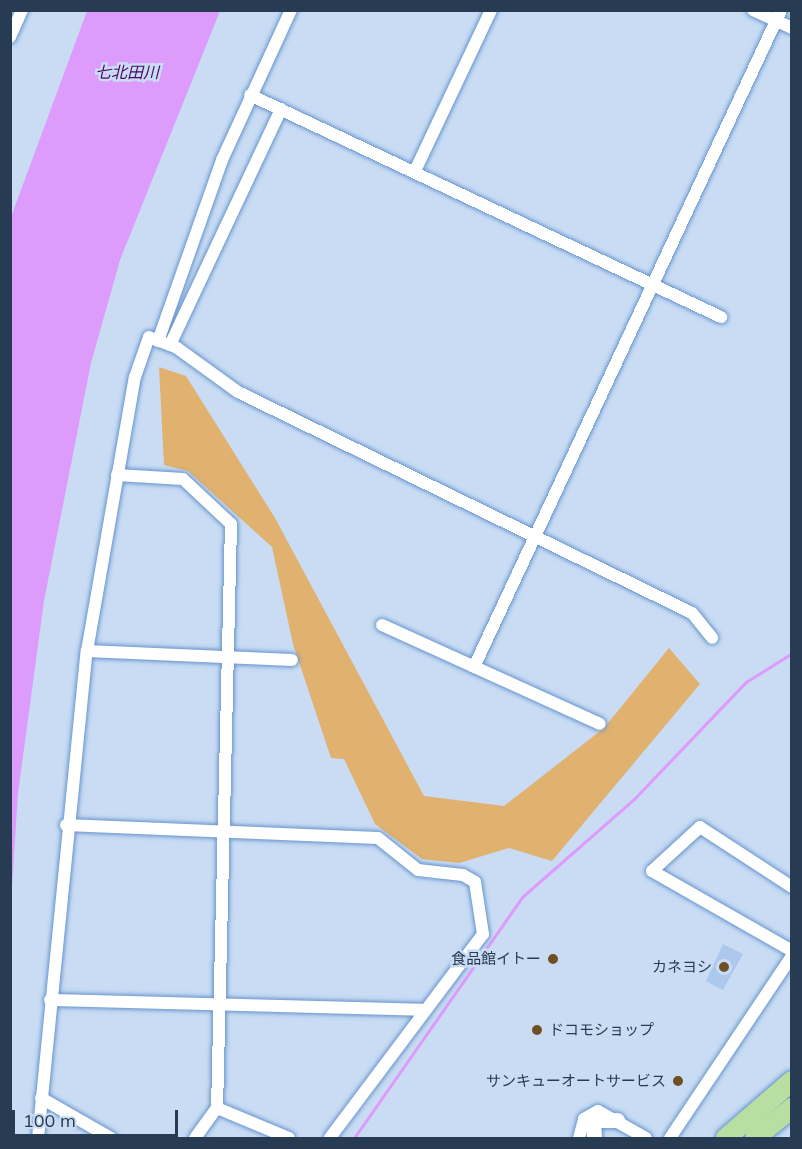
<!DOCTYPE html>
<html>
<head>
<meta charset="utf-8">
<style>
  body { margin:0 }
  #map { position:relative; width:802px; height:1149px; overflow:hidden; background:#c9dcf4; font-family:Mulish,"Noto Sans JP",sans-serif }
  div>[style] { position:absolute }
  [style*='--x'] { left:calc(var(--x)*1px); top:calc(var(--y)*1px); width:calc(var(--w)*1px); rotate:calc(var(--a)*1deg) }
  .green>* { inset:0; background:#e0b16f }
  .water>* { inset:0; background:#dd9bfc }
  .stream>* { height:3px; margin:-1.5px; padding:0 1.5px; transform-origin:1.5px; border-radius:1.5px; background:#dd9bfc }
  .building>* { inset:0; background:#acc9ed }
  .roads { filter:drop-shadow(0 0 2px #6794cd) drop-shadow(0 0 2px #6794cd) }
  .minor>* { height:12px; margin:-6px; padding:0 6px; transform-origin:6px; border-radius:6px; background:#fff }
  .tertiary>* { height:15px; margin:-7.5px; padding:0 7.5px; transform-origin:7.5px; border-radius:7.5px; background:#fff }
  .trunk>* { height:20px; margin:-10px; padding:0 10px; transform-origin:10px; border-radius:10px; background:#b8dea2 }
  .dots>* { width:16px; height:16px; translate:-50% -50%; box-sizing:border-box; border:3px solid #c9dcf4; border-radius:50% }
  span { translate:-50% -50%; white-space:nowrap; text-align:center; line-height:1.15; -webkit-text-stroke:5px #c9dcf4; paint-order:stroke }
  .poi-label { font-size:15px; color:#273b53 }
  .right { translate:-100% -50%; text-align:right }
  .left { translate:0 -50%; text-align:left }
  .water-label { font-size:16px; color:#490660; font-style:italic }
  .frame { position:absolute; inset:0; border:12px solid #273b53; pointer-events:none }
  .scale { position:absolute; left:12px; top:1110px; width:166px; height:27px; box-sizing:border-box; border:3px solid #273b53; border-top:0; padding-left:8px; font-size:18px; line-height:21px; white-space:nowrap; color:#273b53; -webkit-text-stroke:4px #c9dcf4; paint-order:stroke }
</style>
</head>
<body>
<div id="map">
  <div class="green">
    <div style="clip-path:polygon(159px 367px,186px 376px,275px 518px,424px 796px,504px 806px,604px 728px,669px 648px,700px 684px,552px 861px,509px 848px,459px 863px,422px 859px,375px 824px,344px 759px,331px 758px,293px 644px,272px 547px,188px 471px,164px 465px)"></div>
  </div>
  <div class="water">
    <div style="clip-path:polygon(87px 11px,220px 11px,120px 260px,91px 363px,44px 601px,18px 793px,11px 903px,11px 217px)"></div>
  </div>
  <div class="stream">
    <div style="--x:354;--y:1138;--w:294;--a:-55.1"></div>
    <div style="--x:522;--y:897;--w:149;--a:-41.2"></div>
    <div style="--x:634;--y:799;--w:162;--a:-46.3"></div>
    <div style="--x:746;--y:682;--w:54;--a:-32.2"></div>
  </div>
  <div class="building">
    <div style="clip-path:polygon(723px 944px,743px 954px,723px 990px,706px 981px)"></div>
  </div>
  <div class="roads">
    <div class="minor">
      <div style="--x:753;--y:10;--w:43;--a:24.8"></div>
      <div style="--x:10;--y:37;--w:30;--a:-66"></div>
      <div style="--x:250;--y:95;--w:521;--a:25.24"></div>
      <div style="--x:415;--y:171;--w:178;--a:-64.7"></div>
      <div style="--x:158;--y:341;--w:192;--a:-70.5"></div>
      <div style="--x:222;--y:160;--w:165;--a:-65.3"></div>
      <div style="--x:170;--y:345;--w:261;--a:-64.8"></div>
      <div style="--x:117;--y:475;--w:66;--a:3.5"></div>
      <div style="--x:183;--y:479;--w:66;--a:43.2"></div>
      <div style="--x:231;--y:524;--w:584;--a:91.37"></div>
      <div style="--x:217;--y:1108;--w:78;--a:22.6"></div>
      <div style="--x:382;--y:625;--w:239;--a:24.4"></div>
      <div style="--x:87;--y:651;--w:205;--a:2.5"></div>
      <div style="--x:474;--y:667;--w:725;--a:-64.95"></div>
      <div style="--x:66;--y:825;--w:312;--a:2.4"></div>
      <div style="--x:378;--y:838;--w:51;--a:38.7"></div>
      <div style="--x:418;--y:870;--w:45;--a:6.3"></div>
      <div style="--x:463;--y:875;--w:14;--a:30"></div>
      <div style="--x:475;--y:882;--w:53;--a:81.3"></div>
      <div style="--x:483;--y:934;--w:255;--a:126.9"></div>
      <div style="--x:792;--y:887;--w:110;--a:-146.9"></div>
      <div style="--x:700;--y:827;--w:65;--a:137.5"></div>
      <div style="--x:652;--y:871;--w:161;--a:29.7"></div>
      <div style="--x:50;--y:1000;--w:375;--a:1.5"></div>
      <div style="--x:41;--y:1098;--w:81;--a:29.7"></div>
      <div style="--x:38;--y:1138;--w:489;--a:-84.3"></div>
      <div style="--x:87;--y:651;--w:278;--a:-80.1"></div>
      <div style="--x:135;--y:377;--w:42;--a:-70.7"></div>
      <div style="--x:149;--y:337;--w:30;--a:21"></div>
      <div style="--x:177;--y:348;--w:75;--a:35.8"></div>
      <div style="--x:238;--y:392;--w:505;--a:25.96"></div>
      <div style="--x:692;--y:613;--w:32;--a:51"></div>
      <div style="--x:195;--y:1138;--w:37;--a:-54"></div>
      <div style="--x:579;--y:1138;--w:20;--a:-75"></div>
      <div style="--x:584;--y:1119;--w:16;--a:-30"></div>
      <div style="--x:598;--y:1111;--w:55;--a:29.4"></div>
      <div style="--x:670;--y:1138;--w:219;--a:-56.2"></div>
    </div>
    <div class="tertiary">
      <div style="--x:594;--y:1138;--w:18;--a:-93"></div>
      <div style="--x:593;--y:1120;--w:24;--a:0"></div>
    </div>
    <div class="trunk">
      <div style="--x:726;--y:1138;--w:87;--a:-40.8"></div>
      <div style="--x:755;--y:1138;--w:48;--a:-39"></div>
    </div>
  </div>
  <div class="dots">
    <div style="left:553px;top:959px;background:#6e5024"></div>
    <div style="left:724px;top:967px;background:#6e5024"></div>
    <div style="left:537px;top:1030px;background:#6e5024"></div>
    <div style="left:678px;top:1081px;background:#6e5024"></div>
  </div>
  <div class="poi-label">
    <span class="right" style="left:541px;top:959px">食品館イトー</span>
    <span class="right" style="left:712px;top:967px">カネヨシ</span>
    <span class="left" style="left:549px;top:1030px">ドコモショップ</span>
    <span class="right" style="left:666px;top:1081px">サンキューオートサービス</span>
  </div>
  <div class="water-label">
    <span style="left:127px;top:72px">七北田川</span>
  </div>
  <div class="frame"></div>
  <div class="scale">100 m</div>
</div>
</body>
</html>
